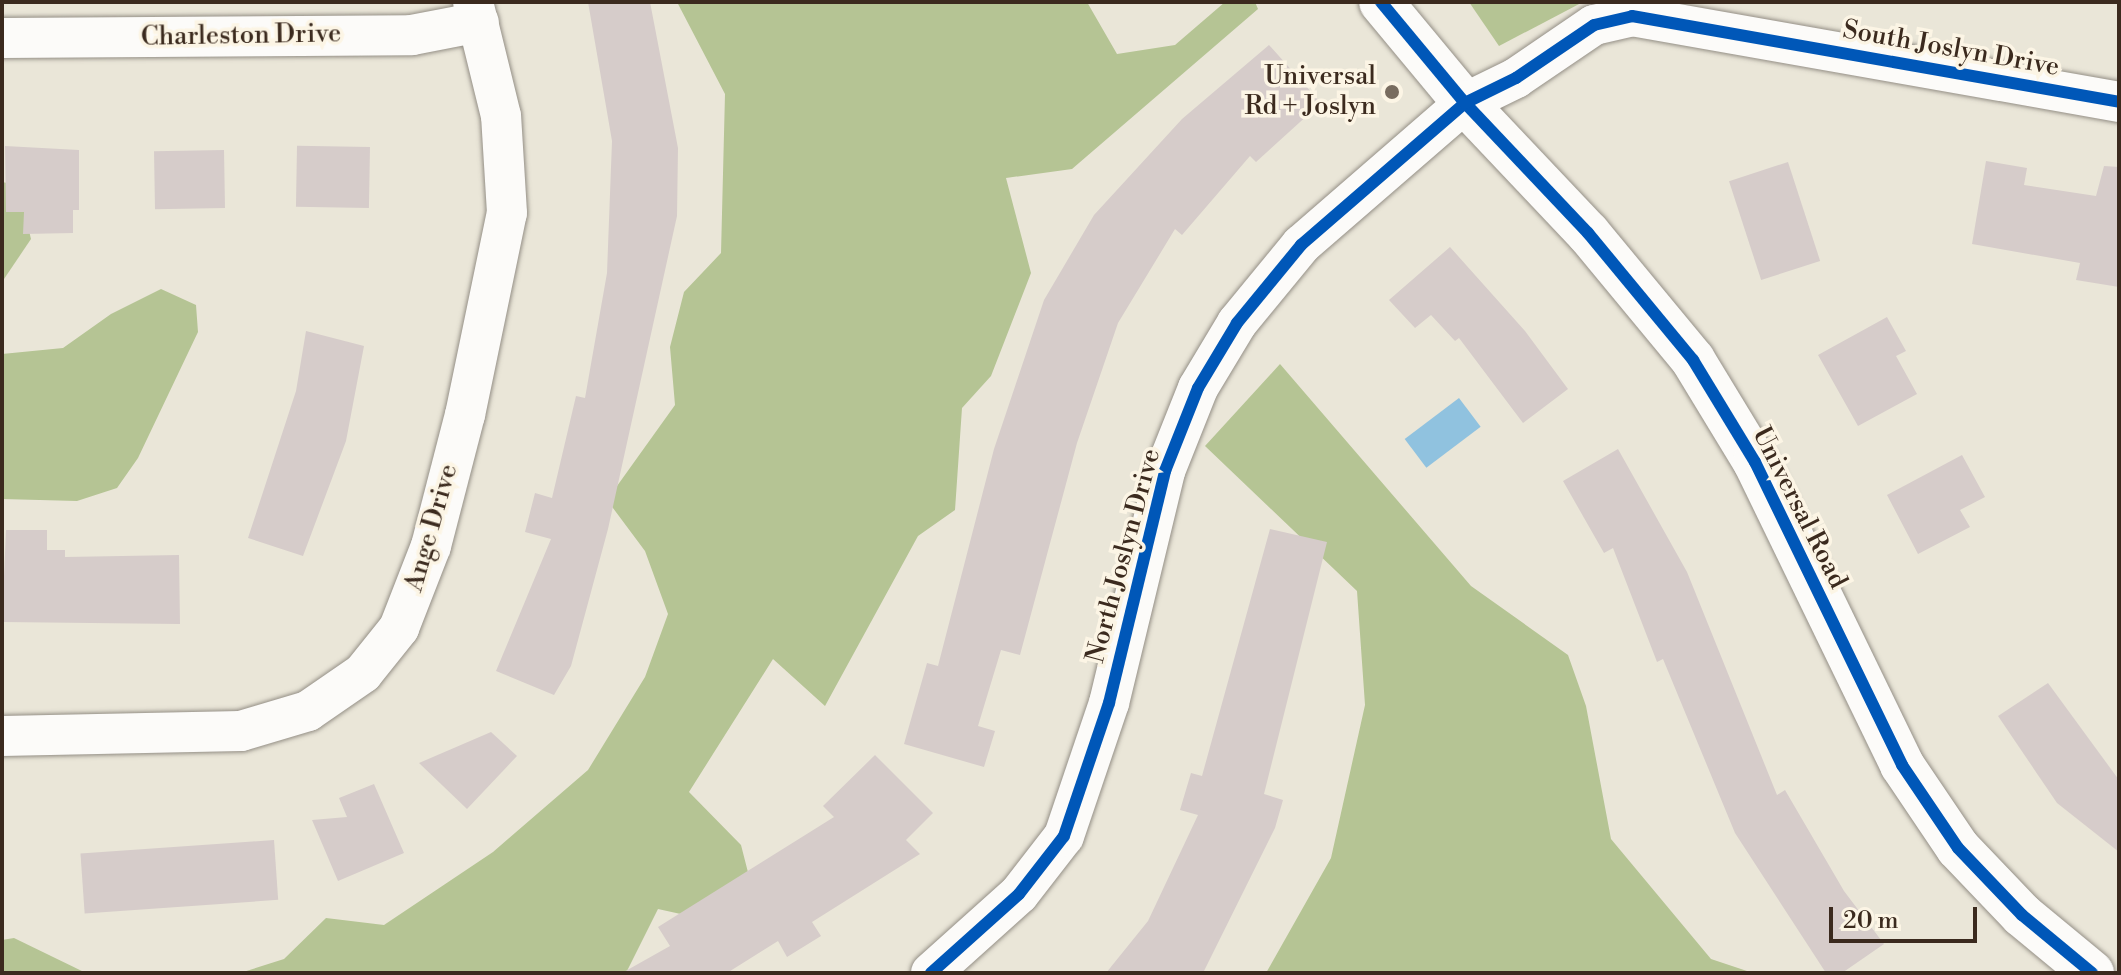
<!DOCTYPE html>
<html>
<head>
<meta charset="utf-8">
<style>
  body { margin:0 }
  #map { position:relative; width:2121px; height:975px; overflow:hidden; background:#eae6d8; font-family:"Libre Bodoni",serif }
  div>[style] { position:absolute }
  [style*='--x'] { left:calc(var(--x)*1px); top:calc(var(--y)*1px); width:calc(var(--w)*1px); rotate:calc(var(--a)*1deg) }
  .forest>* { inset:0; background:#b5c494 }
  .water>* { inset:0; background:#90c2df; transform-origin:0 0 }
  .building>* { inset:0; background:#d6ccca; transform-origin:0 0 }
  .roads { filter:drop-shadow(0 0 2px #948f86) drop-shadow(0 0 2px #948f86) }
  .minor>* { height:40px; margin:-20px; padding:0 20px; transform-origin:20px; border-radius:20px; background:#fcfbf9 }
  .tertiary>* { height:44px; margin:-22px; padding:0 22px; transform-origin:22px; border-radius:22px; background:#fcfbf9 }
  .cycleway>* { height:12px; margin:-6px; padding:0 6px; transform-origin:6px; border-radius:6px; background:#0057b8 }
  .dots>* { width:22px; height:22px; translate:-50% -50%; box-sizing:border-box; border:4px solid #fcf5e5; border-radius:50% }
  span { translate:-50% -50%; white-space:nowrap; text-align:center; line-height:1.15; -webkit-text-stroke:7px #fcf5e5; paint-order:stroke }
  .street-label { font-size:26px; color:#3b2a1e }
  .poi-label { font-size:26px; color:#3b2a1e }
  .right { translate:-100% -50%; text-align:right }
  .frame { position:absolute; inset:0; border:4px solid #3b2a1e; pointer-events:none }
  .scale { position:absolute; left:1829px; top:907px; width:148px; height:36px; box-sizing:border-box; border:4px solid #3b2a1e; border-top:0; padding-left:10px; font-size:24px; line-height:28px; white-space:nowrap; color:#3b2a1e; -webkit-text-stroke:6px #fcf5e5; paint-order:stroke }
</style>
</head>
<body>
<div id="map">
  <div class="forest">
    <div style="clip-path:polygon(677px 2px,1087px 2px,1117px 54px,1175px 45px,1225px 2px,1255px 2px,1258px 9px,1072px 169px,1006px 178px,1031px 273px,991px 376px,962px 408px,955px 510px,918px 536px,825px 706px,773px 659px,689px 792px,741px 845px,751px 884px,717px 922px,658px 909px,626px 973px,240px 973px,284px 959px,326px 918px,384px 925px,493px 852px,588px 770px,645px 677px,668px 614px,645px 551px,607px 500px,675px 405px,670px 347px,684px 292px,721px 253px,725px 94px)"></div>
    <div style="clip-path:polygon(1469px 2px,1583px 2px,1499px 46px)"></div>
    <div style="clip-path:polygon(2px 182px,18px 185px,31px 239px,2px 282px)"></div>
    <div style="clip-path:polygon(161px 289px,196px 305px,198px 332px,138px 458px,117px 488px,77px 501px,2px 499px,2px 354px,63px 348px,111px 314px)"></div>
    <div style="clip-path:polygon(1280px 364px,1471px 586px,1568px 655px,1586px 706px,1611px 839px,1711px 959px,1753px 973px,1266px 973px,1331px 858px,1365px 705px,1357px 591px,1205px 446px)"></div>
    <div style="clip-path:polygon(14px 938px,86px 973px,2px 973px,2px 940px)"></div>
  </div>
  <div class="water">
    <div style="left:1459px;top:398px;width:36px;height:68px;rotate:53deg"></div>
  </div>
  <div class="building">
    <div style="clip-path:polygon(588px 2px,650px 2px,678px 148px,677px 216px,608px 529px,571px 666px,554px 695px,496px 671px,551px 539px,525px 532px,535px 493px,552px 498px,576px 396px,585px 398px,607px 273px,612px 141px)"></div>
    <div style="clip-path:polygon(1269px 45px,1321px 103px,1256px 162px,1250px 156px,1182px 235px,1175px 229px,1118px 323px,1077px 443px,1020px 655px,1001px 650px,978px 726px,995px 731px,984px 767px,904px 744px,927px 663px,938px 666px,994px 449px,1044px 300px,1094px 215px,1182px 119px)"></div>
    <div style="clip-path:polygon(5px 146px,79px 150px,79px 210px,73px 210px,73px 233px,23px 234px,24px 212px,6px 212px)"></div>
    <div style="left:370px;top:147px;width:61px;height:73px;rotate:91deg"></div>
    <div style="left:224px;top:150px;width:58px;height:70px;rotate:89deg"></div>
    <div style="clip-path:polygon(1986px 161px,2027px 168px,2024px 185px,2096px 196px,2104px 166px,2119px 167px,2119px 287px,2076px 280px,2080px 263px,1972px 244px)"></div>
    <div style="left:1788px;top:162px;width:104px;height:62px;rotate:72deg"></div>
    <div style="clip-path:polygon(1450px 247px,1525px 331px,1568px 389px,1523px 423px,1459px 338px,1455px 341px,1431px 315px,1415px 328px,1389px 300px)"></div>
    <div style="clip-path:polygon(1887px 317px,1906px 351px,1896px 356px,1917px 394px,1858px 426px,1818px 355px)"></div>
    <div style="clip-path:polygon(306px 331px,364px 346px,346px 441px,303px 556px,248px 538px,296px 391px)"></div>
    <div style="clip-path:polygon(1618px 449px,1687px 572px,1777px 795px,1785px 790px,1844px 891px,1884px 944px,1842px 973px,1826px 973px,1735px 833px,1663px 659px,1657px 662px,1613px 548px,1604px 553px,1563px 481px)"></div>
    <div style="clip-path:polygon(1962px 455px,1985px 497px,1960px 510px,1970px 527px,1918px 554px,1887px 495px)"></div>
    <div style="clip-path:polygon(1270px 529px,1327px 542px,1264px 794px,1283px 800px,1275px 828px,1203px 973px,1106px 973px,1148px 921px,1198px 815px,1180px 810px,1191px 773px,1202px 776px)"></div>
    <div style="clip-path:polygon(6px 530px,47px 530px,47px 550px,65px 550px,65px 557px,179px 555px,180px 624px,2px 622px)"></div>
    <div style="clip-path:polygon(2048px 683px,2119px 780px,2119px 852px,2057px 803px,1998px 716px)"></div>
    <div style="clip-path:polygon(491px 732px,517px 756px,467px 809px,419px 763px)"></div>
    <div style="clip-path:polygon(875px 755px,933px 813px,906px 840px,920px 854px,812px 922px,821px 936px,787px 957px,778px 941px,727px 973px,622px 973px,670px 946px,658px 927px,834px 817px,823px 806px)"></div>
    <div style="clip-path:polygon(374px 784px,404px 853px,338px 881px,312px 820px,347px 817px,339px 798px)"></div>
    <div style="left:274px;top:840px;width:60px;height:194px;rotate:86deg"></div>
  </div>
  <div class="roads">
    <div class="minor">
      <div style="--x:2;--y:38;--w:410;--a:-0.4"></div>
      <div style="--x:412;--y:35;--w:68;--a:-11"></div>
      <div style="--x:2;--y:736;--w:239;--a:-1.2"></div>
      <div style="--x:241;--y:731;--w:70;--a:-16.6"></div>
      <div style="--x:308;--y:711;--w:67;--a:-34.6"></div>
      <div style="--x:363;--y:673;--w:58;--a:-51.3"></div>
      <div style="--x:399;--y:628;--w:88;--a:-68.7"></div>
      <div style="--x:431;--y:546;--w:135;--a:-75.5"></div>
      <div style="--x:465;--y:415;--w:206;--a:-78.3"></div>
      <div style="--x:507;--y:213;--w:97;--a:-93.5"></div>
      <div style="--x:501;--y:116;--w:117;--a:-103.8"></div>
      <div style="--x:931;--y:973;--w:118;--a:-41.9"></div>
      <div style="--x:1019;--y:894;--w:73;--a:-52.2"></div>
      <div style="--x:1064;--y:836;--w:140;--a:-71.3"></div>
      <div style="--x:1109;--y:703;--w:239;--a:-76.4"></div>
      <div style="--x:1165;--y:471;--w:89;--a:-68.3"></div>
      <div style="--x:1198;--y:388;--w:76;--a:-59"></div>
      <div style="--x:1237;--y:323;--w:101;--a:-50.6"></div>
      <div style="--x:1301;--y:245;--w:217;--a:-40.9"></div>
      <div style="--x:1465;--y:103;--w:57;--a:-26.1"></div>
      <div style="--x:1516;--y:78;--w:94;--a:-34.2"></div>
      <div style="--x:1594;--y:25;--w:39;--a:-13"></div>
      <div style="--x:1632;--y:16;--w:495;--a:10"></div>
    </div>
    <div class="tertiary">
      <div style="--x:1381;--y:2;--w:131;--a:50.3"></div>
      <div style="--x:1465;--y:103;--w:179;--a:46.6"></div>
      <div style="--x:1588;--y:233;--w:165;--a:50.4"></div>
      <div style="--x:1693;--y:360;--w:119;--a:58.7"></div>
      <div style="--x:1755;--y:462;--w:337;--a:64.1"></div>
      <div style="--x:1902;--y:765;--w:100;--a:56"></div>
      <div style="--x:1958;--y:848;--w:93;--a:46.3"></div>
      <div style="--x:2022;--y:915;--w:91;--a:39.6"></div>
    </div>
  </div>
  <div class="cycleway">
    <div style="--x:1381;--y:2;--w:131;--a:50.3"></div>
    <div style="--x:1465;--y:103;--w:179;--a:46.6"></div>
    <div style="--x:1588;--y:233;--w:165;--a:50.4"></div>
    <div style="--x:1693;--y:360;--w:119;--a:58.7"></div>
    <div style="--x:1755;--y:462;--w:337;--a:64.1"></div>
    <div style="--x:1902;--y:765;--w:100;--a:56"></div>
    <div style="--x:1958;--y:848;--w:93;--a:46.3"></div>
    <div style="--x:2022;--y:915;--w:91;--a:39.6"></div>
    <div style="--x:931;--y:973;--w:118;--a:-41.9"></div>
    <div style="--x:1019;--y:894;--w:73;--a:-52.2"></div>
    <div style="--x:1064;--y:836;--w:140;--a:-71.3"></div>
    <div style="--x:1109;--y:703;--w:239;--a:-76.4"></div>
    <div style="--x:1165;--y:471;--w:89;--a:-68.3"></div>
    <div style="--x:1198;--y:388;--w:76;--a:-59"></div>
    <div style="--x:1237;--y:323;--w:101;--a:-50.6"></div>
    <div style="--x:1301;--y:245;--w:217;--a:-40.9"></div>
    <div style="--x:1465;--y:103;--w:57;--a:-26.1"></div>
    <div style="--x:1516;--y:78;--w:94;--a:-34.2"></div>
    <div style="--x:1594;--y:25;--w:39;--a:-13"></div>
    <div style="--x:1632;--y:16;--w:495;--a:10"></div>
  </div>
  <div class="dots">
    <div style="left:1392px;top:92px;background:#786c5f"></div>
  </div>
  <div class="street-label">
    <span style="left:241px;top:36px;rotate:-1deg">Charleston Drive</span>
    <span style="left:1951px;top:49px;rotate:10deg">South Joslyn Drive</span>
    <span style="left:1799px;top:508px;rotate:63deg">Universal Road</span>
    <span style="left:432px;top:528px;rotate:-74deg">Ange Drive</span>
    <span style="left:1124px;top:556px;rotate:-75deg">North Joslyn Drive</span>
  </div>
  <div class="poi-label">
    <span class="right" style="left:1376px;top:92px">Universal<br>Rd + Joslyn</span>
  </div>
  <div class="frame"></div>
  <div class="scale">20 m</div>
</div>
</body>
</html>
